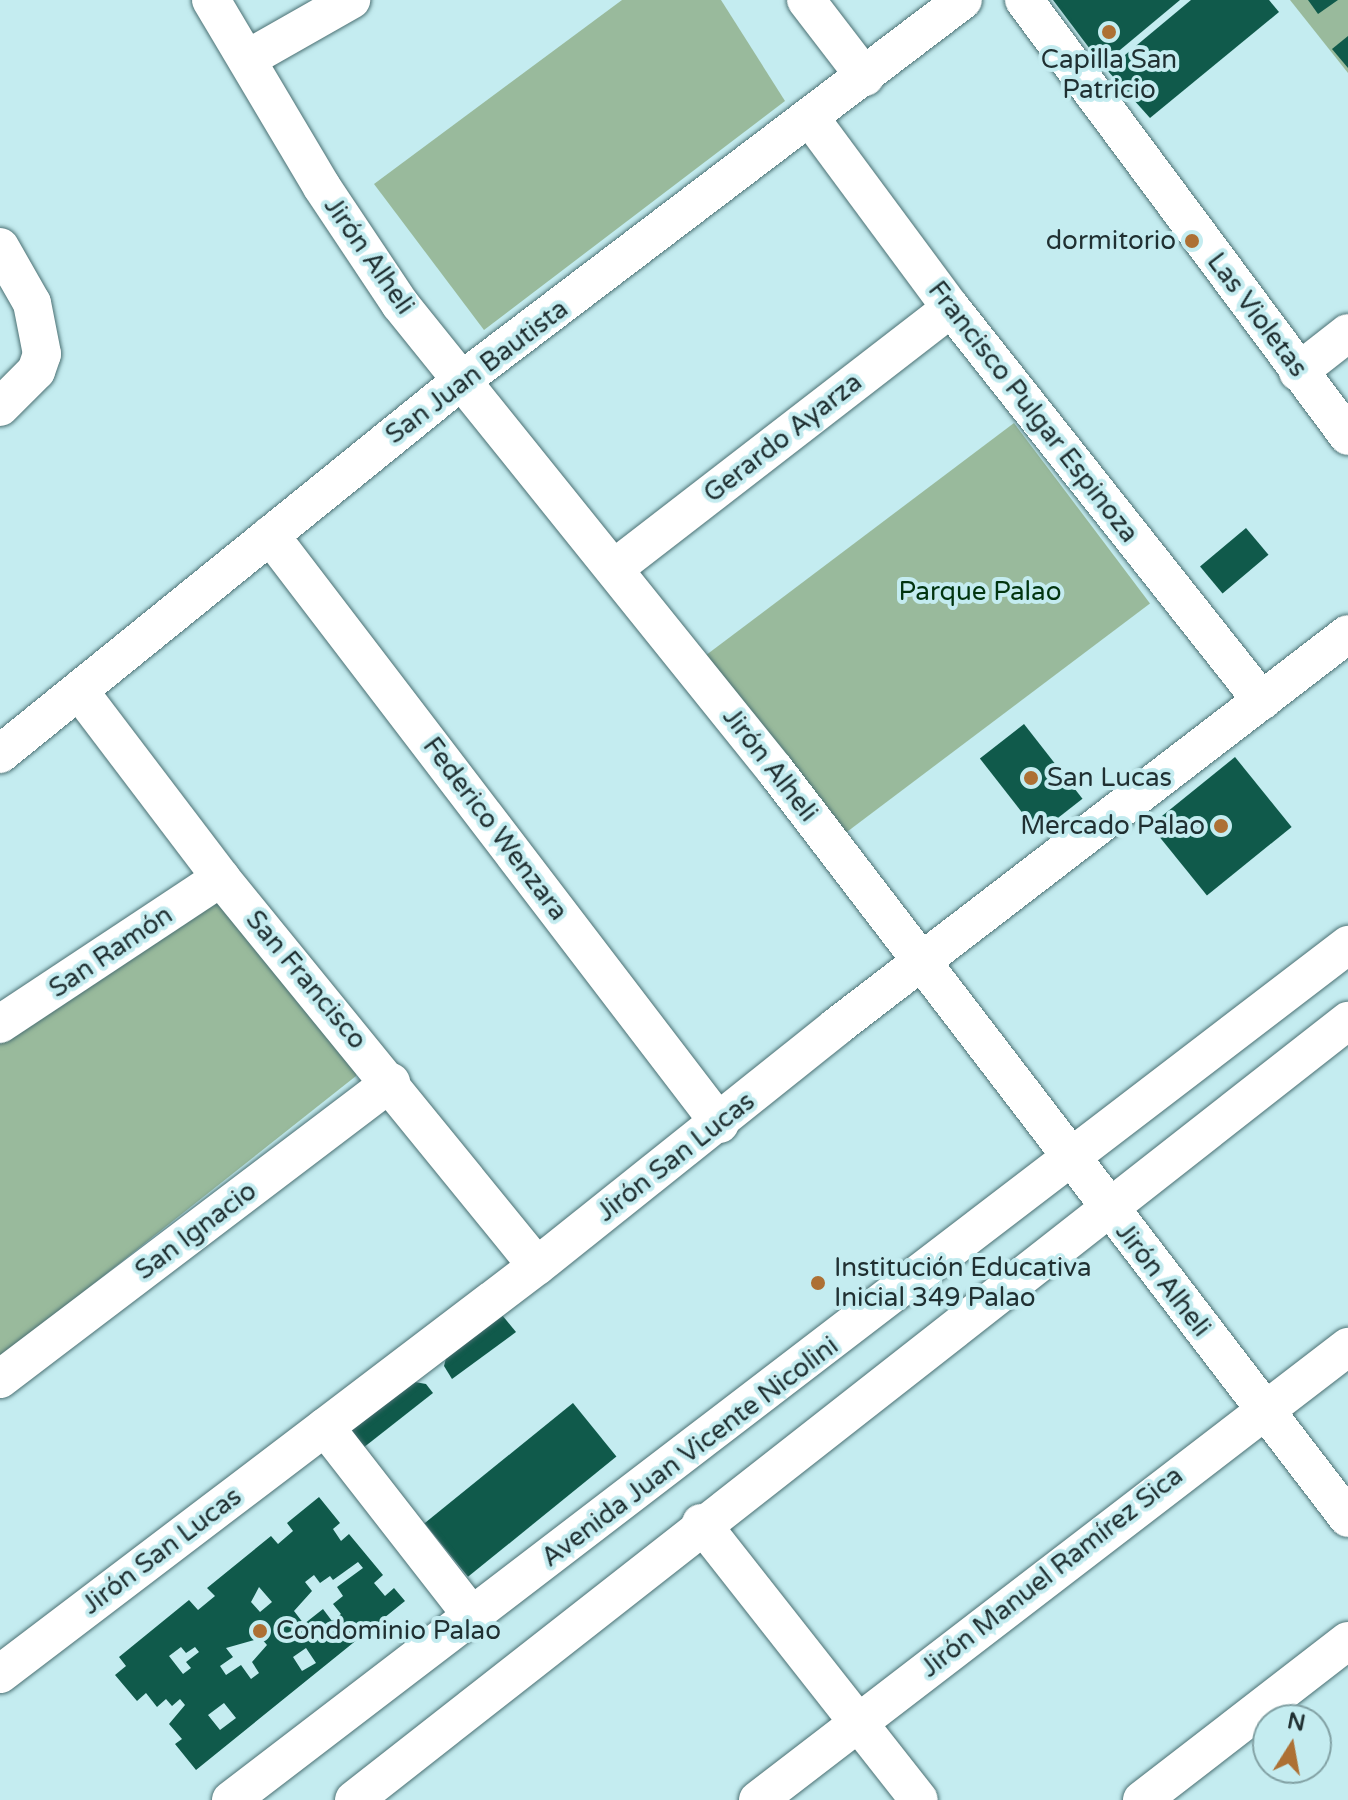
<!DOCTYPE html>
<html>
<head>
<meta charset="utf-8">
<style>
  body { margin:0 }
  #map { position:relative; width:1348px; height:1800px; overflow:hidden; background:#c4ecf0; font-family:"Varela Round",sans-serif }
  div>[style] { position:absolute }
  [style*='--x'] { left:calc(var(--x)*1px); top:calc(var(--y)*1px); width:calc(var(--w)*1px); rotate:calc(var(--a)*1deg) }
  .green>* { inset:0; background:#99ba9c; transform-origin:0 0 }
  .building>* { inset:0; background:#105a4b; transform-origin:0 0 }
  .roads { filter:drop-shadow(0 0 2px #4b7073) drop-shadow(0 0 2px #4b7073) }
  .minor>* { height:38px; margin:-19px; padding:0 19px; transform-origin:19px; border-radius:19px; background:#fff }
  .dots>* { width:22px; height:22px; translate:-50% -50%; box-sizing:border-box; border:4px solid #c4ecf0; border-radius:50% }
  span { translate:-50% -50%; white-space:nowrap; text-align:center; line-height:1.15; -webkit-text-stroke:8px #c4ecf0; paint-order:stroke }
  .poi-label { font-size:26px; color:#203032 }
  .right { translate:-100% -50%; text-align:right }
  .left { translate:0 -50%; text-align:left }
  .street-label { font-size:26px; color:#203032 }
  .park-label { font-size:26px; color:#01340f }
  .north { position:absolute; left:1252px; top:1704px; width:80px; height:80px; box-sizing:border-box; background:#c4ecf0; border:2px solid #82a1a4; border-radius:50%; rotate:11deg; font-size:22px; font-weight:700; line-height:32px; text-align:center; color:#203032 }
  .north::after { content:''; display:block; margin:auto; width:28px; height:36px; background:#ad7034; clip-path:polygon(50% 0,100% 100%,50% 72%,0 100%) }
</style>
</head>
<body>
<div id="map">
  <div class="green">
    <div style="clip-path:polygon(622px 0,721px 0,785px 101px,484px 330px,374px 184px)"></div>
    <div style="clip-path:polygon(1290px 0,1348px 0,1348px 73px)"></div>
    <div style="left:1014px;top:423px;width:226px;height:395px;rotate:53deg"></div>
    <div style="clip-path:polygon(220px 896px,356px 1067px,356px 1076px,0 1358px,0 1044px)"></div>
  </div>
  <div class="building">
    <div style="clip-path:polygon(1053px 0,1180px 0,1102px 65px)"></div>
    <div style="clip-path:polygon(1191px 0,1269px 0,1279px 12px,1150px 118px,1107px 70px)"></div>
    <div style="clip-path:polygon(1308px 0,1338px 0,1318px 14px)"></div>
    <div style="clip-path:polygon(1348px 36px,1348px 68px,1332px 49px)"></div>
    <div style="left:1246px;top:528px;width:35px;height:60px;rotate:50deg"></div>
    <div style="left:1024px;top:724px;width:95px;height:56px;rotate:52deg"></div>
    <div style="left:1235px;top:757px;width:90px;height:109px;rotate:51deg"></div>
    <div style="clip-path:polygon(502px 1315px,516px 1332px,452px 1379px,444px 1366px,446px 1358px)"></div>
    <div style="clip-path:polygon(415px 1382px,426px 1384px,433px 1393px,363px 1448px,349px 1432px)"></div>
    <div style="left:573px;top:1403px;width:69px;height:191px;rotate:51deg"></div>
    <div style="clip-path:polygon(evenodd,319px 1497px,340px 1523px,333px 1529px,341px 1541px,349px 1534px,383px 1575px,374px 1583px,385px 1596px,394px 1588px,405px 1601px,196px 1770px,175px 1744px,182px 1739px,169px 1724px,185px 1705px,180px 1699px,172px 1706px,166px 1699px,157px 1707px,146px 1693px,137px 1701px,115px 1675px,126px 1666px,119px 1657px,189px 1600px,198px 1610px,215px 1596px,207px 1588px,271px 1536px,278px 1544px,293px 1531px,287px 1523px,319px 1497px,358px 1562px,363px 1568px,337px 1587px,343px 1596px,333px 1604px,341px 1614px,332px 1621px,323px 1609px,304px 1624px,294px 1611px,312px 1591px,305px 1582px,314px 1575px,320px 1583px,330px 1576px,333px 1580px,358px 1562px,319px 1497px,259px 1587px,272px 1602px,260px 1612px,251px 1602px,259px 1587px,319px 1497px,261px 1638px,267px 1645px,252px 1662px,259px 1673px,251px 1679px,241px 1665px,226px 1675px,220px 1666px,233px 1657px,226px 1648px,261px 1638px,319px 1497px,181px 1647px,186px 1653px,195px 1647px,199px 1652px,186px 1662px,191px 1668px,183px 1674px,169px 1656px,181px 1647px,319px 1497px,306px 1648px,316px 1663px,302px 1671px,293px 1657px,306px 1648px,319px 1497px,224px 1703px,236px 1718px,220px 1730px,208px 1715px,224px 1703px)"></div>
  </div>
  <div class="roads">
    <div class="minor">
      <div style="--x:211;--y:0;--w:217;--a:59.3"></div>
      <div style="--x:322;--y:187;--w:141;--a:56.3"></div>
      <div style="--x:400;--y:304;--w:598;--a:51.18"></div>
      <div style="--x:775;--y:770;--w:942;--a:52.55"></div>
      <div style="--x:806;--y:0;--w:97;--a:52.5"></div>
      <div style="--x:1024;--y:0;--w:543;--a:53.38"></div>
      <div style="--x:247;--y:59;--w:120;--a:-29.6"></div>
      <div style="--x:811;--y:119;--w:235;--a:53.5"></div>
      <div style="--x:951;--y:308;--w:501;--a:51.64"></div>
      <div style="--x:0;--y:247;--w:64;--a:60.3"></div>
      <div style="--x:32;--y:303;--w:52;--a:78.9"></div>
      <div style="--x:42;--y:354;--w:18;--a:109"></div>
      <div style="--x:36;--y:371;--w:51;--a:135"></div>
      <div style="--x:1298;--y:372;--w:63;--a:-38"></div>
      <div style="--x:270;--y:535;--w:741;--a:52.62"></div>
      <div style="--x:616;--y:567;--w:423;--a:-37.7"></div>
      <div style="--x:80;--y:692;--w:233;--a:52.8"></div>
      <div style="--x:221;--y:878;--w:500;--a:50.84"></div>
      <div style="--x:0;--y:754;--w:593;--a:-38.98"></div>
      <div style="--x:461;--y:381;--w:630;--a:-37.2"></div>
      <div style="--x:0;--y:1024;--w:265;--a:-33.5"></div>
      <div style="--x:0;--y:1379;--w:491;--a:-37.2"></div>
      <div style="--x:325;--y:1427;--w:241;--a:52.1"></div>
      <div style="--x:701;--y:1523;--w:352;--a:51.8"></div>
      <div style="--x:0;--y:1674;--w:674;--a:-37.23"></div>
      <div style="--x:537;--y:1266;--w:383;--a:-38.6"></div>
      <div style="--x:836;--y:1027;--w:645;--a:-37.51"></div>
      <div style="--x:231;--y:1800;--w:1407;--a:-37.43"></div>
      <div style="--x:354;--y:1800;--w:1263;--a:-38.09"></div>
      <div style="--x:758;--y:1800;--w:744;--a:-37.52"></div>
      <div style="--x:1142;--y:1800;--w:260;--a:-37.7"></div>
    </div>
  </div>
  <div class="dots">
    <div style="left:1109px;top:32px;background:#ad7034"></div>
    <div style="left:1192px;top:241px;background:#ad7034"></div>
    <div style="left:1031px;top:778px;background:#ad7034"></div>
    <div style="left:1221px;top:826px;background:#ad7034"></div>
    <div style="left:818px;top:1283px;background:#ad7034"></div>
    <div style="left:260px;top:1631px;background:#ad7034"></div>
  </div>
  <div class="poi-label">
    <span style="left:1109px;top:75px">Capilla San<br>Patricio</span>
    <span class="right" style="left:1176px;top:241px">dormitorio</span>
    <span class="left" style="left:1047px;top:778px">San Lucas</span>
    <span class="right" style="left:1205px;top:826px">Mercado Palao</span>
    <span class="left" style="left:834px;top:1283px">Institución Educativa<br>Inicial 349 Palao</span>
    <span class="left" style="left:276px;top:1631px">Condominio Palao</span>
  </div>
  <div class="street-label">
    <span style="left:369px;top:256px;rotate:55deg">Jirón Alheli</span>
    <span style="left:1257px;top:315px;rotate:53deg">Las Violetas</span>
    <span style="left:477px;top:372px;rotate:-37deg">San Juan Bautista</span>
    <span style="left:1033px;top:412px;rotate:52deg">Francisco Pulgar Espinoza</span>
    <span style="left:783px;top:438px;rotate:-38deg">Gerardo Ayarza</span>
    <span style="left:770px;top:765px;rotate:52deg">Jirón Alheli</span>
    <span style="left:495px;top:829px;rotate:53deg">Federico Wenzara</span>
    <span style="left:111px;top:952px;rotate:-34deg">San Ramón</span>
    <span style="left:306px;top:980px;rotate:50deg">San Francisco</span>
    <span style="left:676px;top:1157px;rotate:-38deg">Jirón San Lucas</span>
    <span style="left:196px;top:1231px;rotate:-37deg">San Ignacio</span>
    <span style="left:1163px;top:1280px;rotate:52deg">Jirón Alheli</span>
    <span style="left:690px;top:1452px;rotate:-37deg">Avenida Juan Vicente Nicolini</span>
    <span style="left:162px;top:1551px;rotate:-37deg">Jirón San Lucas</span>
    <span style="left:1052px;top:1572px;rotate:-38deg">Jirón Manuel Ramírez Sica</span>
  </div>
  <div class="park-label">
    <span style="left:980px;top:592px">Parque Palao</span>
  </div>
  <div class="north">N</div>
</div>
</body>
</html>
